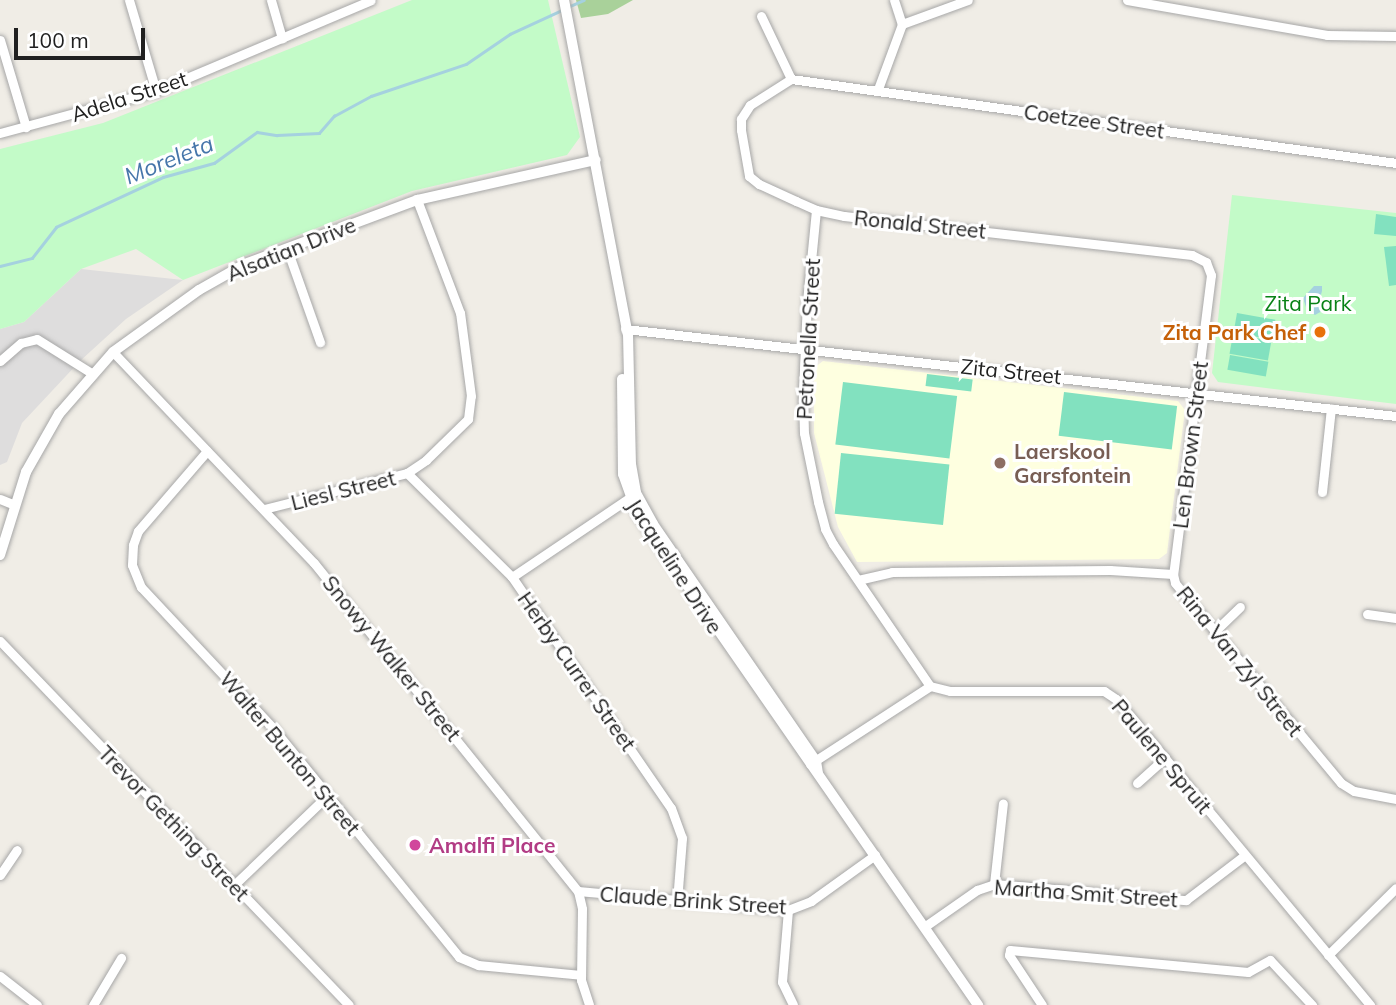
<!DOCTYPE html>
<html>
<head>
<meta charset="utf-8">
<style>
  body { margin:0 }
  #map { position:relative; width:1396px; height:1005px; overflow:hidden; background:#f0ede6; font-family:Mulish,sans-serif }
  div>[style] { position:absolute }
  [style*='--x'] { left:calc(var(--x)*1px); top:calc(var(--y)*1px); width:calc(var(--w)*1px); rotate:calc(var(--a)*1deg) }
  .residential>* { inset:0; background:#dedddd }
  .education>* { inset:0; background:#feffe0 }
  .forest>* { inset:0; background:#a9d19a }
  .park>* { inset:0; background:#c3fbc8 }
  .pitch>* { inset:0; background:#82e1bf; transform-origin:0 0 }
  .water>* { inset:0; background:#a5d1df }
  .stream>* { height:2.5px; margin:-1.25px; padding:0 1.25px; transform-origin:1.25px; border-radius:1.25px; background:#a5d1df }
  .roads { filter:drop-shadow(0 0 2px #a7a7a7) drop-shadow(0 0 2px #a7a7a7) }
  .minor>* { height:9px; margin:-4.5px; padding:0 4.5px; transform-origin:4.5px; border-radius:4.5px; background:#fff }
  .tertiary>* { height:10px; margin:-5px; padding:0 5px; transform-origin:5px; border-radius:5px; background:#fff }
  .dots>* { width:19px; height:19px; translate:-50% -50%; box-sizing:border-box; border:4px solid #fff; border-radius:50% }
  span { translate:-50% -50%; white-space:nowrap; text-align:center; line-height:1.15; -webkit-text-stroke:6px #fff; paint-order:stroke }
  .street-label { font-size:21px; color:#202020 }
  .park-label { font-size:21px; color:#098216 }
  .food-label { font-size:21px; color:#c56008; font-weight:700 }
  .right { translate:-100% -50%; text-align:right }
  .education-label { font-size:21px; color:#785e54; font-weight:700 }
  .left { translate:0 -50%; text-align:left }
  .hotel-label { font-size:21px; color:#b23c85; font-weight:700 }
  .water-label { font-size:23px; color:#4676aa; font-style:italic }
  .scale { position:absolute; left:14px; top:28px; width:131px; height:32px; box-sizing:border-box; border:4px solid #202020; border-top:0; padding-left:9px; font-size:21px; line-height:24px; white-space:nowrap; color:#202020; -webkit-text-stroke:5px #fff; paint-order:stroke }
</style>
</head>
<body>
<div id="map">
  <div class="residential">
    <div style="clip-path:polygon(81px 269px,183px 280px,126px 319px,80px 361px,22px 423px,7px 462px,0 465px,0 329px,24px 322px)"></div>
  </div>
  <div class="education">
    <div style="clip-path:polygon(823px 361px,1178px 401px,1185px 410px,1167px 553px,1159px 559px,857px 562px,838px 527px,814px 433px,814px 368px)"></div>
  </div>
  <div class="forest">
    <div style="clip-path:polygon(576px 0,633px 0,608px 14px,581px 18px)"></div>
  </div>
  <div class="park">
    <div style="clip-path:polygon(412px 0,548px 0,580px 137px,567px 155px,412px 191px,183px 280px,136px 249px,81px 269px,24px 322px,0 329px,0 149px,103px 123px)"></div>
    <div style="clip-path:polygon(1232px 195px,1396px 213px,1396px 404px,1218px 382px,1212px 373px)"></div>
  </div>
  <div class="pitch">
    <div style="clip-path:polygon(1376px 214px,1396px 217px,1396px 236px,1374px 234px)"></div>
    <div style="clip-path:polygon(1396px 246px,1396px 285px,1389px 286px,1384px 247px)"></div>
    <div style="left:1237px;top:313px;width:39px;height:20px;rotate:10deg"></div>
    <div style="left:1233px;top:334px;width:39px;height:20px;rotate:10deg"></div>
    <div style="left:1230px;top:355px;width:39px;height:15px;rotate:10deg"></div>
    <div style="left:927px;top:374px;width:46px;height:12px;rotate:7deg"></div>
    <div style="left:843px;top:382px;width:115px;height:63px;rotate:7deg"></div>
    <div style="left:1064px;top:392px;width:114px;height:44px;rotate:7deg"></div>
    <div style="left:841px;top:453px;width:109px;height:61px;rotate:6deg"></div>
  </div>
  <div class="water">
    <div style="clip-path:polygon(1314px 286px,1322px 286px,1322px 291px,1319px 302px,1322px 311px,1315px 315px,1307px 310px,1303px 298px)"></div>
  </div>
  <div class="stream">
    <div style="--x:568;--y:7;--w:17;--a:-24"></div>
    <div style="--x:0;--y:266;--w:33;--a:-14"></div>
    <div style="--x:32;--y:258;--w:39;--a:-52"></div>
    <div style="--x:56;--y:227;--w:118;--a:-25"></div>
    <div style="--x:163;--y:177;--w:53;--a:-15.4"></div>
    <div style="--x:214;--y:163;--w:53;--a:-35.8"></div>
    <div style="--x:257;--y:132;--w:20;--a:9"></div>
    <div style="--x:277;--y:135;--w:42;--a:-2.7"></div>
    <div style="--x:319;--y:133;--w:23;--a:-49"></div>
    <div style="--x:334;--y:116;--w:42;--a:-28.4"></div>
    <div style="--x:371;--y:96;--w:100;--a:-18.6"></div>
    <div style="--x:466;--y:64;--w:53;--a:-34.3"></div>
    <div style="--x:510;--y:34;--w:57;--a:-24.8"></div>
  </div>
  <div class="roads">
    <div class="minor">
      <div style="--x:129;--y:0;--w:95;--a:73.5"></div>
      <div style="--x:271;--y:0;--w:40;--a:74"></div>
      <div style="--x:894;--y:0;--w:25;--a:72"></div>
      <div style="--x:1127;--y:0;--w:203;--a:9.9"></div>
      <div style="--x:1327;--y:35;--w:69;--a:0.8"></div>
      <div style="--x:761;--y:16;--w:70;--a:64.5"></div>
      <div style="--x:0;--y:40;--w:91;--a:73.4"></div>
      <div style="--x:791;--y:79;--w:49;--a:147.6"></div>
      <div style="--x:750;--y:105;--w:17;--a:123"></div>
      <div style="--x:741;--y:119;--w:11;--a:90"></div>
      <div style="--x:741;--y:130;--w:47;--a:80.1"></div>
      <div style="--x:749;--y:176;--w:13;--a:39"></div>
      <div style="--x:759;--y:184;--w:41;--a:24.7"></div>
      <div style="--x:796;--y:201;--w:22;--a:24"></div>
      <div style="--x:816;--y:210;--w:29;--a:12"></div>
      <div style="--x:844;--y:216;--w:350;--a:6.4"></div>
      <div style="--x:1192;--y:255;--w:16;--a:27"></div>
      <div style="--x:1206;--y:262;--w:14;--a:69"></div>
      <div style="--x:1211;--y:275;--w:301;--a:97.2"></div>
      <div style="--x:1173;--y:574;--w:9;--a:77"></div>
      <div style="--x:1175;--y:583;--w:260;--a:50.3"></div>
      <div style="--x:1341;--y:783;--w:15;--a:32"></div>
      <div style="--x:1354;--y:791;--w:43;--a:10.8"></div>
      <div style="--x:791;--y:79;--w:611;--a:7.9"></div>
      <div style="--x:878;--y:89;--w:69;--a:-69.7"></div>
      <div style="--x:902;--y:24;--w:70;--a:-20"></div>
      <div style="--x:0;--y:133;--w:162;--a:-15.1"></div>
      <div style="--x:156;--y:91;--w:233;--a:-22.9"></div>
      <div style="--x:816;--y:210;--w:91;--a:95.6"></div>
      <div style="--x:807;--y:301;--w:92;--a:92.5"></div>
      <div style="--x:803;--y:393;--w:40;--a:88.6"></div>
      <div style="--x:804;--y:433;--w:70;--a:78.5"></div>
      <div style="--x:818;--y:502;--w:28;--a:75"></div>
      <div style="--x:825;--y:529;--w:17;--a:62"></div>
      <div style="--x:833;--y:544;--w:172;--a:55.7"></div>
      <div style="--x:287;--y:249;--w:99;--a:70.5"></div>
      <div style="--x:625;--y:329;--w:776;--a:6.44"></div>
      <div style="--x:113;--y:352;--w:291;--a:46.4"></div>
      <div style="--x:314;--y:563;--w:421;--a:51.2"></div>
      <div style="--x:578;--y:891;--w:18;--a:77"></div>
      <div style="--x:582;--y:909;--w:71;--a:90.8"></div>
      <div style="--x:581;--y:980;--w:26;--a:72"></div>
      <div style="--x:0;--y:361;--w:28;--a:-41"></div>
      <div style="--x:21;--y:343;--w:16;--a:-14"></div>
      <div style="--x:37;--y:339;--w:66;--a:32"></div>
      <div style="--x:207;--y:451;--w:106;--a:130.8"></div>
      <div style="--x:138;--y:531;--w:15;--a:110"></div>
      <div style="--x:133;--y:545;--w:20;--a:93"></div>
      <div style="--x:132;--y:565;--w:24;--a:68"></div>
      <div style="--x:141;--y:587;--w:193;--a:46.9"></div>
      <div style="--x:273;--y:728;--w:295;--a:50.9"></div>
      <div style="--x:459;--y:957;--w:21;--a:23"></div>
      <div style="--x:478;--y:965;--w:103;--a:5.5"></div>
      <div style="--x:407;--y:473;--w:148;--a:44.7"></div>
      <div style="--x:512;--y:577;--w:280;--a:55.5"></div>
      <div style="--x:671;--y:808;--w:32;--a:70"></div>
      <div style="--x:682;--y:838;--w:63;--a:94.5"></div>
      <div style="--x:1322;--y:492;--w:84;--a:-83.9"></div>
      <div style="--x:0;--y:499;--w:16;--a:22"></div>
      <div style="--x:264;--y:509;--w:147;--a:-14.1"></div>
      <div style="--x:407;--y:473;--w:23;--a:-34"></div>
      <div style="--x:426;--y:460;--w:59;--a:-44.3"></div>
      <div style="--x:468;--y:419;--w:23;--a:-83"></div>
      <div style="--x:471;--y:396;--w:84;--a:-97.5"></div>
      <div style="--x:460;--y:313;--w:121;--a:-110.8"></div>
      <div style="--x:512;--y:577;--w:148;--a:-34"></div>
      <div style="--x:858;--y:580;--w:35;--a:-13"></div>
      <div style="--x:892;--y:572;--w:218;--a:-0.5"></div>
      <div style="--x:1110;--y:570;--w:63;--a:3.6"></div>
      <div style="--x:1367;--y:614;--w:29;--a:8"></div>
      <div style="--x:1214;--y:632;--w:36;--a:-44"></div>
      <div style="--x:0;--y:641;--w:504;--a:46.21"></div>
      <div style="--x:810;--y:764;--w:143;--a:-33"></div>
      <div style="--x:930;--y:686;--w:21;--a:14"></div>
      <div style="--x:950;--y:691;--w:154;--a:0"></div>
      <div style="--x:1104;--y:691;--w:14;--a:34"></div>
      <div style="--x:1116;--y:699;--w:398;--a:50.3"></div>
      <div style="--x:1137;--y:783;--w:38;--a:-42"></div>
      <div style="--x:0;--y:875;--w:30;--a:-56"></div>
      <div style="--x:994;--y:884;--w:81;--a:-83.7"></div>
      <div style="--x:234;--y:885;--w:130;--a:-43.8"></div>
      <div style="--x:578;--y:891;--w:211;--a:5.2"></div>
      <div style="--x:788;--y:910;--w:25;--a:-21"></div>
      <div style="--x:811;--y:901;--w:79;--a:-35.7"></div>
      <div style="--x:788;--y:910;--w:72;--a:94.8"></div>
      <div style="--x:782;--y:982;--w:25;--a:64"></div>
      <div style="--x:924;--y:927;--w:65;--a:-34.9"></div>
      <div style="--x:977;--y:890;--w:18;--a:-19"></div>
      <div style="--x:994;--y:884;--w:193;--a:4.8"></div>
      <div style="--x:1186;--y:900;--w:74;--a:-37.3"></div>
      <div style="--x:1328;--y:955;--w:95;--a:-44.6"></div>
      <div style="--x:0;--y:976;--w:47;--a:38.1"></div>
      <div style="--x:93;--y:1005;--w:55;--a:-59.2"></div>
      <div style="--x:1042;--y:1005;--w:60;--a:-123.4"></div>
      <div style="--x:1009;--y:955;--w:5;--a:-79"></div>
      <div style="--x:1010;--y:950;--w:239;--a:5.3"></div>
      <div style="--x:1248;--y:972;--w:25;--a:-29"></div>
      <div style="--x:1270;--y:960;--w:62;--a:47"></div>
    </div>
    <div class="tertiary">
      <div style="--x:564;--y:0;--w:340;--a:79.2"></div>
      <div style="--x:628;--y:334;--w:130;--a:88.7"></div>
      <div style="--x:631;--y:464;--w:29;--a:80"></div>
      <div style="--x:636;--y:493;--w:35;--a:61"></div>
      <div style="--x:653;--y:524;--w:288;--a:55.5"></div>
      <div style="--x:816;--y:761;--w:12;--a:81"></div>
      <div style="--x:622;--y:379;--w:95;--a:89.4"></div>
      <div style="--x:623;--y:474;--w:41;--a:70.3"></div>
      <div style="--x:637;--y:513;--w:599;--a:55.27"></div>
      <div style="--x:0;--y:555;--w:87;--a:-72.6"></div>
      <div style="--x:26;--y:472;--w:67;--a:-60.4"></div>
      <div style="--x:59;--y:414;--w:82;--a:-48.9"></div>
      <div style="--x:113;--y:352;--w:106;--a:-35.8"></div>
      <div style="--x:199;--y:290;--w:53;--a:-29.5"></div>
      <div style="--x:245;--y:264;--w:184;--a:-20.4"></div>
      <div style="--x:417;--y:200;--w:183;--a:-12.6"></div>
    </div>
  </div>
  <div class="dots">
    <div style="left:1320px;top:332px;background:#e8710a"></div>
    <div style="left:1000px;top:463px;background:#8d6e63"></div>
    <div style="left:415px;top:845px;background:#d1479c"></div>
  </div>
  <div class="street-label">
    <span style="left:129px;top:96px;rotate:-18deg">Adela Street</span>
    <span style="left:1094px;top:121px;rotate:8deg">Coetzee Street</span>
    <span style="left:920px;top:224px;rotate:6deg">Ronald Street</span>
    <span style="left:291px;top:249px;rotate:-22deg">Alsatian Drive</span>
    <span style="left:808px;top:339px;rotate:-87deg">Petronella Street</span>
    <span style="left:1011px;top:371px;rotate:6deg">Zita Street</span>
    <span style="left:1190px;top:445px;rotate:-83deg">Len Brown Street</span>
    <span style="left:343px;top:490px;rotate:-14deg">Liesl Street</span>
    <span style="left:675px;top:566px;rotate:57deg">Jacqueline Drive</span>
    <span style="left:392px;top:658px;rotate:51deg">Snowy Walker Street</span>
    <span style="left:1240px;top:661px;rotate:51deg">Rina Van Zyl Street</span>
    <span style="left:577px;top:671px;rotate:55deg">Herby Currer Street</span>
    <span style="left:290px;top:753px;rotate:50deg">Walter Bunton Street</span>
    <span style="left:1162px;top:756px;rotate:50deg">Paulene Spruit</span>
    <span style="left:174px;top:823px;rotate:46deg">Trevor Gething Street</span>
    <span style="left:1086px;top:893px;rotate:4deg">Martha Smit Street</span>
    <span style="left:693px;top:900px;rotate:4deg">Claude Brink Street</span>
  </div>
  <div class="park-label">
    <span style="left:1308px;top:303px">Zita Park</span>
  </div>
  <div class="food-label">
    <span class="right" style="left:1306px;top:332px">Zita Park Chef</span>
  </div>
  <div class="education-label">
    <span class="left" style="left:1014px;top:463px">Laerskool<br>Garsfontein</span>
  </div>
  <div class="hotel-label">
    <span class="left" style="left:429px;top:845px">Amalfi Place</span>
  </div>
  <div class="water-label">
    <span style="left:169px;top:160px;rotate:-22deg">Moreleta</span>
  </div>
  <div class="scale">100 m</div>
</div>
</body>
</html>
